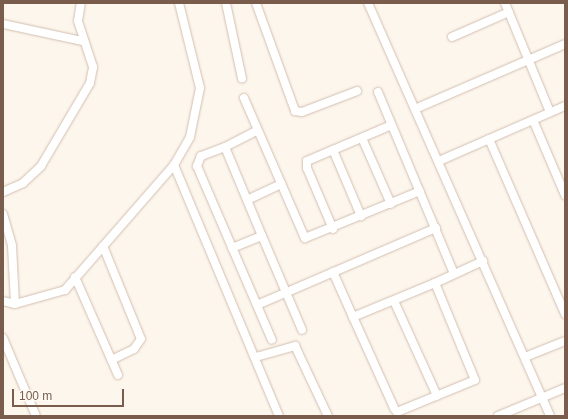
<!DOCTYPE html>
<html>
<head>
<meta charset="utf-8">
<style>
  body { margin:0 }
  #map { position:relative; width:568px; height:419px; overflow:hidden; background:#fdf6ec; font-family:Helvetica,sans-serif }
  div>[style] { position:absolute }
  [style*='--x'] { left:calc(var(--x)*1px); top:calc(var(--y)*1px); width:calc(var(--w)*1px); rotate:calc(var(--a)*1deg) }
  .roads { filter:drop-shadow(0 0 1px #d1beb0) drop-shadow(0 0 1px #d1beb0) }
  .street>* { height:8px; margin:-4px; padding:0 4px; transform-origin:4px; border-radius:4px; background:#fff }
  span { translate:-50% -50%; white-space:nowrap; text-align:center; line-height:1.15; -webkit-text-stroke:3.5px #fffaf3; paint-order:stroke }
  .frame { position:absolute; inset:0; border:4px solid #7a5c4d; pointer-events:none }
  .scale { position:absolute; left:12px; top:389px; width:112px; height:18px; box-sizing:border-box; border:2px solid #7a5c4d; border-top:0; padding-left:5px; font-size:12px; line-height:14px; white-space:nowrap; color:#7a5c4d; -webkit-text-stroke:3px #fffaf3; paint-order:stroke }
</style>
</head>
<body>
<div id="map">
  <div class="roads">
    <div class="street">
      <div style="--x:226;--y:3;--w:77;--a:78"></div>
      <div style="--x:256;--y:3;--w:115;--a:70.1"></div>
      <div style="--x:295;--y:111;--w:7;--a:8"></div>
      <div style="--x:302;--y:112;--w:59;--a:-20.9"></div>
      <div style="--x:368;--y:3;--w:451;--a:66.2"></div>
      <div style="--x:505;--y:3;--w:118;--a:67.6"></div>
      <div style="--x:3;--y:24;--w:81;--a:12.1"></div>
      <div style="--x:452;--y:37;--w:62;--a:-23.7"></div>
      <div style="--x:378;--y:92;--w:197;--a:67.3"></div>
      <div style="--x:244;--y:98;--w:153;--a:66.5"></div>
      <div style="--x:305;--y:238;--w:124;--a:-22.2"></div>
      <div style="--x:415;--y:109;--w:163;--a:-23.4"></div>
      <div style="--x:533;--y:120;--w:82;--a:66.9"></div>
      <div style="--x:362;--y:138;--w:72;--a:66.3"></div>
      <div style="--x:489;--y:139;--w:191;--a:66.5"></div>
      <div style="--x:225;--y:147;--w:26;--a:159"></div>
      <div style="--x:201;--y:156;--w:11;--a:112"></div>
      <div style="--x:197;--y:166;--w:189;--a:66.7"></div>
      <div style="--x:333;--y:150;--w:72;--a:67"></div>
      <div style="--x:439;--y:161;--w:137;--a:-23.6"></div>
      <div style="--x:174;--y:165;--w:272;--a:67.3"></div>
      <div style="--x:3;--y:192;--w:22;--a:-24"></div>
      <div style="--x:23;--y:183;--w:25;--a:-43"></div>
      <div style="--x:41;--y:166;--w:96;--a:-59.4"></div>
      <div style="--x:90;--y:83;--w:16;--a:-79"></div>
      <div style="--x:93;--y:67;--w:48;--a:-108.1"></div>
      <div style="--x:78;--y:21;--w:18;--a:-81"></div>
      <div style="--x:247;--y:200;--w:38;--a:-25"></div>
      <div style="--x:3;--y:214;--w:33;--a:74"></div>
      <div style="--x:12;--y:246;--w:58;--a:87"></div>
      <div style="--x:15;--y:304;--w:12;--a:-166"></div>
      <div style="--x:333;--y:229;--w:66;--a:-113.1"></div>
      <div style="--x:307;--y:168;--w:7;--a:-90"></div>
      <div style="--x:307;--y:161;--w:92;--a:-23"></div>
      <div style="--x:262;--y:236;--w:102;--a:66.9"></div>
      <div style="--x:103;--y:246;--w:100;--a:67.8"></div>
      <div style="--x:141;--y:339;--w:12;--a:125"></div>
      <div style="--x:134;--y:349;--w:25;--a:154"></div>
      <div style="--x:232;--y:248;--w:32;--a:-22"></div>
      <div style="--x:262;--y:236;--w:96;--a:-112.6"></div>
      <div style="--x:225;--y:147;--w:36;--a:-27"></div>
      <div style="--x:333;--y:272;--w:49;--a:66"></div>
      <div style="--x:353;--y:317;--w:100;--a:65.7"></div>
      <div style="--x:394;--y:408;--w:5;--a:53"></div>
      <div style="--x:397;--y:412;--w:84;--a:-22.3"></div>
      <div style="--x:475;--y:380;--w:105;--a:-112.4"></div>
      <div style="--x:435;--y:283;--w:89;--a:157.5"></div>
      <div style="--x:75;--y:277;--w:107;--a:66.3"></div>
      <div style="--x:435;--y:283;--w:53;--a:-24.6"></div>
      <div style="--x:394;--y:301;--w:104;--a:65.6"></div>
      <div style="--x:15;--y:304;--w:52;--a:-15.6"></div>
      <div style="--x:65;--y:290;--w:166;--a:-48.9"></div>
      <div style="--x:174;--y:165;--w:32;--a:-60"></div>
      <div style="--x:190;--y:137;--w:50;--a:-78.5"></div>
      <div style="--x:200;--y:88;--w:88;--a:-103.9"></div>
      <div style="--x:257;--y:305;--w:195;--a:-23.3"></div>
      <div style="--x:3;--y:338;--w:85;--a:67.1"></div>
      <div style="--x:256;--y:357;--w:41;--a:-15.8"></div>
      <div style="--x:295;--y:346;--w:77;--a:64.8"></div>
      <div style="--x:525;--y:357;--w:43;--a:-21.8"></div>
      <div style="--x:498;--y:416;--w:73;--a:-22.7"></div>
    </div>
  </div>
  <div class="frame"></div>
  <div class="scale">100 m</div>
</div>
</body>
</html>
